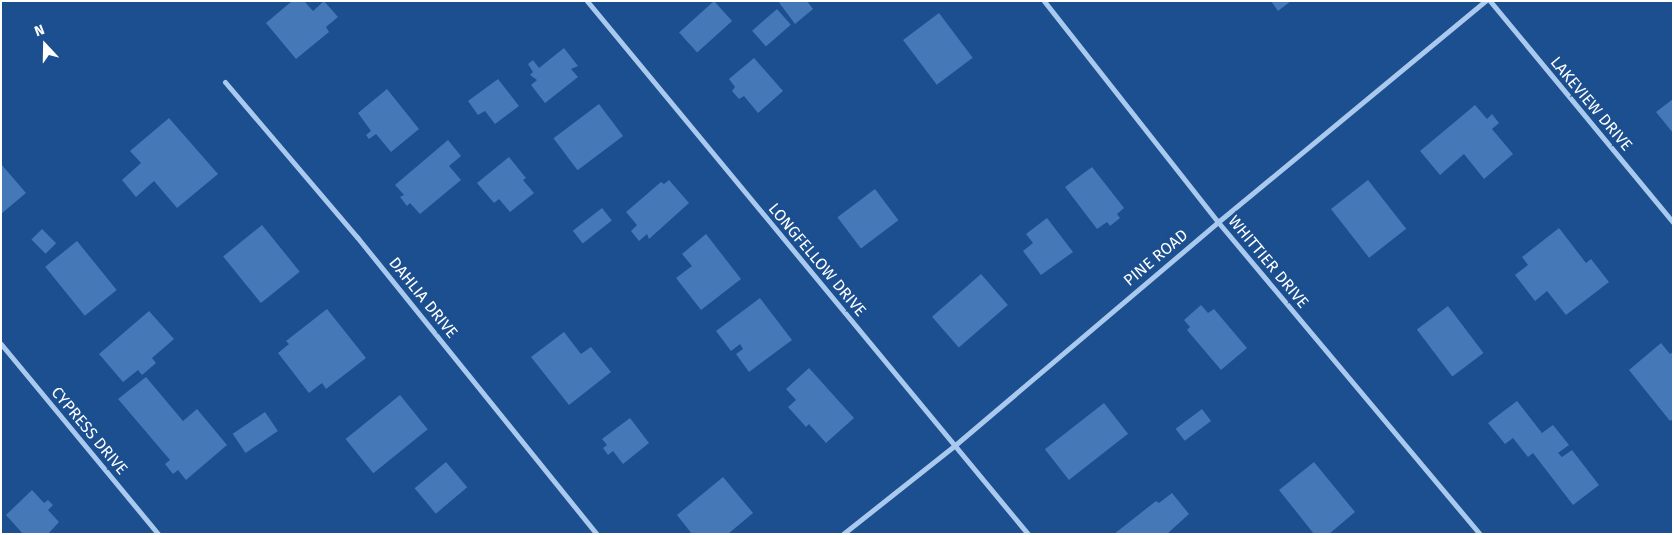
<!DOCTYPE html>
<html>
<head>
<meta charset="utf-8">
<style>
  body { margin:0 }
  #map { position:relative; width:1674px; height:535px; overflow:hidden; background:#1b4f8f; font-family:"Fira Sans",sans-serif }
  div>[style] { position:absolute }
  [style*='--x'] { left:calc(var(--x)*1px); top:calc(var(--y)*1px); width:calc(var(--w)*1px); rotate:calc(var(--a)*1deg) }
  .building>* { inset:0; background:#4478b7; transform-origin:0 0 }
  .minor>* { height:5px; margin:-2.5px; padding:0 2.5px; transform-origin:2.5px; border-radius:2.5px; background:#a9c9ee }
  span { translate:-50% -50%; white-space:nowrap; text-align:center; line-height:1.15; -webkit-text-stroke:5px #1b4f8f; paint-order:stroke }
  .street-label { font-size:16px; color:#fff }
  .frame { position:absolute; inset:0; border:2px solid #fff; pointer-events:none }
  .north { position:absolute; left:20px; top:20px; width:50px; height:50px; -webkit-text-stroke:4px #1b4f8f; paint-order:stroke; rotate:339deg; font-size:14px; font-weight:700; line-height:20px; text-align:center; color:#fff }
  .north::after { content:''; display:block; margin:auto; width:18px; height:22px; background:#fff; clip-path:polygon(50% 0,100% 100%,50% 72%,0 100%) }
</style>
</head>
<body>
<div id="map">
  <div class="building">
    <div style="clip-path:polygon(292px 1px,304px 1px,313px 11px,324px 1px,338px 17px,326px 27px,329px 32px,296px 59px,266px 23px)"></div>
    <div style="left:714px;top:1px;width:27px;height:47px;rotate:48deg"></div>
    <div style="clip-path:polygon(778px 1px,807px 1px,813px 9px,795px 24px)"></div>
    <div style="clip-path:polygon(1271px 1px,1291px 1px,1278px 11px)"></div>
    <div style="left:777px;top:9px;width:21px;height:33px;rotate:49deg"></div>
    <div style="left:939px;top:13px;width:56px;height:45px;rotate:53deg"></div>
    <div style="clip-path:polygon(564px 48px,578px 66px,571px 69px,578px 77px,545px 103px,531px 85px,537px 80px,530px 75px,533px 72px,528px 64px,533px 60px,539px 68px)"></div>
    <div style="clip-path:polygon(754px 58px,783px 91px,758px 113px,744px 96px,739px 99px,732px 91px,735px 87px,729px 79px)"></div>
    <div style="clip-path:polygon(498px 79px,519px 106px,495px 124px,485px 111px,478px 115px,468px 101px)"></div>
    <div style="clip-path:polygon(387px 89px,419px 129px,391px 152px,376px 134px,369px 139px,366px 135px,371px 131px,358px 113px)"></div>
    <div style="clip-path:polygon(1673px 99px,1673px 133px,1656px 112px)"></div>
    <div style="left:599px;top:104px;width:40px;height:57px;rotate:53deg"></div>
    <div style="clip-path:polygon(1475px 105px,1487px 119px,1492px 114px,1499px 123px,1492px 129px,1513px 154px,1484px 179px,1464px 154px,1440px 175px,1420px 151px)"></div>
    <div style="clip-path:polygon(169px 118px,218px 174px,177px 208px,154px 181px,136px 197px,122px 180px,141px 163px,130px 151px)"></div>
    <div style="clip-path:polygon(448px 140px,461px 156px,449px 166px,461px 180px,420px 214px,410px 203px,407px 206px,400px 197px,404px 195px,395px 185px)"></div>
    <div style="clip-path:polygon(509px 157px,526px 178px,523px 180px,534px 193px,510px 212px,499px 199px,494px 203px,477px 183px)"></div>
    <div style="clip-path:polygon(1px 164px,26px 193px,1px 214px)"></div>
    <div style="clip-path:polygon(1092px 167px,1124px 208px,1117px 214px,1120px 218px,1110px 226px,1107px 222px,1097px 229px,1065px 187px)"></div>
    <div style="clip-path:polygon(669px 180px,689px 203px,649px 239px,647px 234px,639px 241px,631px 231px,637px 225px,626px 212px,661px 182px,664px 184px)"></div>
    <div style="left:1368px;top:180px;width:62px;height:47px;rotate:52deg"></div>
    <div style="left:875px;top:189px;width:39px;height:47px;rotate:53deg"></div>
    <div style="left:602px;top:208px;width:16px;height:37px;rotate:52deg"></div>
    <div style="clip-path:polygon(1047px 218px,1073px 252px,1041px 275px,1023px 251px,1033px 243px,1026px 234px)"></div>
    <div style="left:262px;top:225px;width:60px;height:50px;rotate:51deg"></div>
    <div style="clip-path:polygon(1559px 228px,1586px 263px,1591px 259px,1609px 282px,1566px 315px,1547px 291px,1535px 301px,1515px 275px,1528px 265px,1522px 257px)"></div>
    <div style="left:42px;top:229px;width:20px;height:15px;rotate:45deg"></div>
    <div style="clip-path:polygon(706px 234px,741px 279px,701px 310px,676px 278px,692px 266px,682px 254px)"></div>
    <div style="left:77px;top:241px;width:63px;height:41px;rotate:51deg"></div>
    <div style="left:981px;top:274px;width:41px;height:65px;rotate:49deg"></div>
    <div style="clip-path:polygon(760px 298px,792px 340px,749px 372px,736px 354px,743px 349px,740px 344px,731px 351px,716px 331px)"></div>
    <div style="clip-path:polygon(1201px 305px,1208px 313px,1214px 309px,1247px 348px,1221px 370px,1187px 330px,1190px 327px,1184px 320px)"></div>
    <div style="left:1448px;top:306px;width:59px;height:39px;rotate:53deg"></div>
    <div style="clip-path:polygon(327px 309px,366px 358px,326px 389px,322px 383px,309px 393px,278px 353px,289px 344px,286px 341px)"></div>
    <div style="clip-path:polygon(149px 311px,174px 339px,152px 358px,156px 363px,142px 375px,138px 370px,123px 382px,99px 354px)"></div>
    <div style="clip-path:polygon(564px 332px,581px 354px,591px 347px,611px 372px,569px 405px,531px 357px)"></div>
    <div style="clip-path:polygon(1661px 343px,1670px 354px,1673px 352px,1673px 419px,1670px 421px,1629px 370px)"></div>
    <div style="clip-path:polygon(809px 368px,854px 418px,826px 443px,809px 424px,806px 427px,788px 407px,796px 400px,786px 389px)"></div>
    <div style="clip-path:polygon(146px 377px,183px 421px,197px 409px,227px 445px,186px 480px,178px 470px,173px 474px,165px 464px,170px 460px,118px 399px)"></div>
    <div style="left:400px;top:395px;width:44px;height:70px;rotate:51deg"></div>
    <div style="clip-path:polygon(1517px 401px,1542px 433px,1553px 425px,1569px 445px,1558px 453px,1562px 457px,1572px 450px,1599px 485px,1573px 505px,1533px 453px,1528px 457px,1513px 438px,1505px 444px,1488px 423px)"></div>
    <div style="left:1104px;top:403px;width:39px;height:75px;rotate:52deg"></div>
    <div style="left:1202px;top:409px;width:15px;height:33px;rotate:53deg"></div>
    <div style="left:265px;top:412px;width:23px;height:39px;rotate:56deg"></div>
    <div style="clip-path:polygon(630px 418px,649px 443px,623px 464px,613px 451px,608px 455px,603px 448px,607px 445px,602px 439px)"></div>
    <div style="left:446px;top:462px;width:33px;height:41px;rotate:50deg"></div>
    <div style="clip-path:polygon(1314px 462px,1355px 512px,1329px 534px,1314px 534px,1279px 490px)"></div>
    <div style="clip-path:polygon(723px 477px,753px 513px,728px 534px,692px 534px,677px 515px)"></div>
    <div style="clip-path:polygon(32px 490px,44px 503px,48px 500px,53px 505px,48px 510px,59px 522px,48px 534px,23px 534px,6px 515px)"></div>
    <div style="clip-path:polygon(1172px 493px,1189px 514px,1167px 534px,1114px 534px,1156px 501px,1159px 503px)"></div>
  </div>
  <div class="minor">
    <div style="--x:587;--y:1;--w:692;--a:50.4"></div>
    <div style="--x:1044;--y:1;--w:281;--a:51.8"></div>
    <div style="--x:1218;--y:222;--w:407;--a:50"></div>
    <div style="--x:1490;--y:1;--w:287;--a:50.4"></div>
    <div style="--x:225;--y:82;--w:204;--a:49.6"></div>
    <div style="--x:357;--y:237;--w:382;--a:51.1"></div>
    <div style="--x:1;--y:344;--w:246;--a:50.4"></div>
    <div style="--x:843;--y:534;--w:142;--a:-38.4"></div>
    <div style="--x:954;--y:446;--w:346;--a:-40.3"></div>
    <div style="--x:1218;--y:222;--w:347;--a:-39.6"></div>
  </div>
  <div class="street-label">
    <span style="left:1591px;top:104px;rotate:50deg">LAKEVIEW DRIVE</span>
    <span style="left:1156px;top:258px;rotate:-40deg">PINE ROAD</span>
    <span style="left:817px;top:260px;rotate:50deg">LONGFELLOW DRIVE</span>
    <span style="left:1268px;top:262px;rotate:50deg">WHITTIER DRIVE</span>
    <span style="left:423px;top:298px;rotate:51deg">DAHLIA DRIVE</span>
    <span style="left:89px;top:431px;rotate:50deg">CYPRESS DRIVE</span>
  </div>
  <div class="frame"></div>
  <div class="north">N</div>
</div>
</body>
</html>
